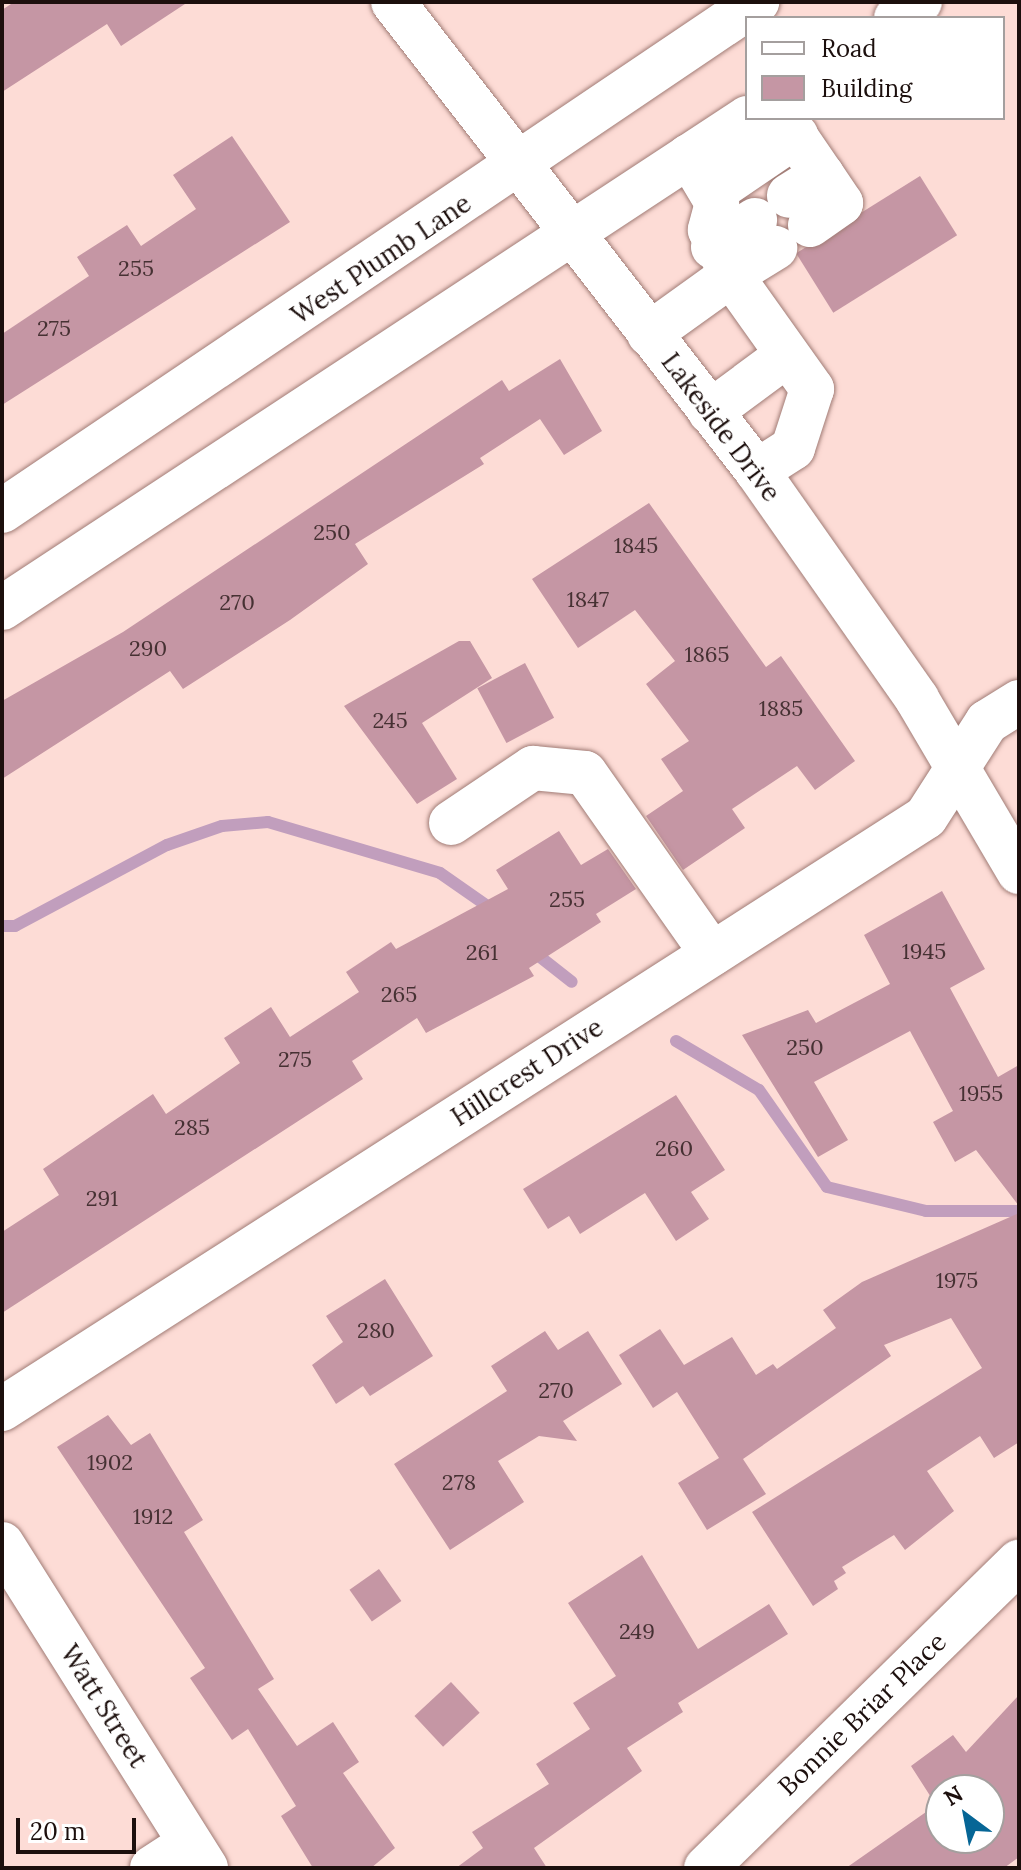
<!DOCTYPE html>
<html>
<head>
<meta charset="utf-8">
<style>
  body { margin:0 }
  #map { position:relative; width:1021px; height:1870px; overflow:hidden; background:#fddcd6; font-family:Lora,serif }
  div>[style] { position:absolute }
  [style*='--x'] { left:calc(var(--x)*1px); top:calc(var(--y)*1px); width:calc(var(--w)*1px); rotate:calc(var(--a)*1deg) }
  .stream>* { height:12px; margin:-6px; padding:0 6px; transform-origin:6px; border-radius:6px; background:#c19ebd }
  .building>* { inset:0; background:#c596a4; transform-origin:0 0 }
  .roads { filter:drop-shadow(0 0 2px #a17c76) drop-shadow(0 0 2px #a17c76) }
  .minor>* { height:44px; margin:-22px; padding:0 22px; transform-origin:22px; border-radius:22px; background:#fff }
  .major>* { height:44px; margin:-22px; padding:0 22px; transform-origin:22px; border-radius:22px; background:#fff }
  span { translate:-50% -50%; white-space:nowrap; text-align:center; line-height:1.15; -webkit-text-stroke:8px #fff; paint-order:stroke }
  .number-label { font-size:22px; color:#463133 }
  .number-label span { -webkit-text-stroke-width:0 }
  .street-label { font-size:26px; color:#1c0f0d }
  .frame { position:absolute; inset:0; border:4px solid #1c0f0d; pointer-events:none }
  .legend { position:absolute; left:745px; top:16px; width:260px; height:104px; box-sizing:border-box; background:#fff; border:2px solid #a49f9e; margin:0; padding:10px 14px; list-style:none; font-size:24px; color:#1c0f0d }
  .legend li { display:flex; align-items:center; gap:16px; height:40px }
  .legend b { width:40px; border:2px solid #a49f9e }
  .north { position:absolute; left:925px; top:1774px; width:80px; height:80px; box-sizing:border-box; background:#fff; border:2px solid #a49f9e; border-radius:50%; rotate:328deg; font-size:22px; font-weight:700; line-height:32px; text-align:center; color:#1c0f0d }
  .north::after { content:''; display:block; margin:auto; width:28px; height:36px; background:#066696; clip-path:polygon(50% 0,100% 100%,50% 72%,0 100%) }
  .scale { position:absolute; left:16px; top:1818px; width:120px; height:36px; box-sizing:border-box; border:4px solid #1c0f0d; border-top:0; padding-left:10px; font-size:24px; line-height:28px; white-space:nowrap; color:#1c0f0d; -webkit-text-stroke:6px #fff; paint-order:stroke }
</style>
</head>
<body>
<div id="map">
  <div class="stream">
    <div style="--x:2;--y:926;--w:13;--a:0"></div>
    <div style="--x:15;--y:926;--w:172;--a:-28.1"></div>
    <div style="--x:167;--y:845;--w:58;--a:-19.1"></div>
    <div style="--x:222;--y:826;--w:46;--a:-5"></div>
    <div style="--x:268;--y:822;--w:179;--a:16.5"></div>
    <div style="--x:440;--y:873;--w:68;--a:34.9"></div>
    <div style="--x:530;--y:949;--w:53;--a:38.2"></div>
    <div style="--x:676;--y:1041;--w:96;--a:30.6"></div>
    <div style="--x:759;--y:1090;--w:118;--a:55"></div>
    <div style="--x:827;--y:1187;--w:102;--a:13.6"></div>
    <div style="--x:926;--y:1211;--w:93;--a:0"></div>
  </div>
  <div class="building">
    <div style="clip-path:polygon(14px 2px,188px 2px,121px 46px,107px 24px,2px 92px,2px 10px)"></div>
    <div style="clip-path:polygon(232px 136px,290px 222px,2px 405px,2px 334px,89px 276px,77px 257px,127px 225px,141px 246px,196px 209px,173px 175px)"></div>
    <div style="left:920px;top:176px;width:70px;height:146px;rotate:58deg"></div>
    <div style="clip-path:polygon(560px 359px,602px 431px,564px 455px,540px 419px,480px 458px,484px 464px,355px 544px,368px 564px,290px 620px,183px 689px,170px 671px,2px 779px,2px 701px,123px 632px,502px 380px,509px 391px)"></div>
    <div style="clip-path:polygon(649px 503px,766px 667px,781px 656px,855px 761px,815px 790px,797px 766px,732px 809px,745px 828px,683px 870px,646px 816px,683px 791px,661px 759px,689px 741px,646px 684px,675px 661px,635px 610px,578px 648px,532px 579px)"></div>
    <div style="clip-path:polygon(459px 641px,470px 641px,492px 678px,422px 723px,457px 779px,417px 804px,344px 706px)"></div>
    <div style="left:525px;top:663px;width:62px;height:54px;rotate:62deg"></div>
    <div style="clip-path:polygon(559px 831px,581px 865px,608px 849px,636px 889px,596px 914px,601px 922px,529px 968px,534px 976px,426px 1033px,417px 1018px,352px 1061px,363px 1079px,2px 1313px,2px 1232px,59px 1195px,43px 1169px,153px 1094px,166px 1114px,240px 1063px,224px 1038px,271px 1007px,290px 1037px,359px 992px,346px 972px,391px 942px,396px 949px,508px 889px,496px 870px)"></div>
    <div style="clip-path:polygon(942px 891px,985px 969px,950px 988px,998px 1077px,1019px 1065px,1019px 1206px,976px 1150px,955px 1162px,933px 1122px,953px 1111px,910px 1031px,814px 1082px,848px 1140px,818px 1157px,742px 1035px,808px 1010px,816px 1023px,890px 984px,864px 935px)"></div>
    <div style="clip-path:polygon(676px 1095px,725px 1170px,691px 1192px,709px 1219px,676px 1241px,645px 1193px,580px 1234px,569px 1216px,548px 1229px,523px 1189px)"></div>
    <div style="clip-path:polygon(1019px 1213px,1019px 1442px,994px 1458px,980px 1436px,927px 1471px,954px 1511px,905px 1550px,894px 1535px,842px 1567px,846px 1573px,834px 1581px,838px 1589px,813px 1606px,752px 1512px,982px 1368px,951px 1318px,884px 1345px,891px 1356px,743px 1459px,766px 1494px,707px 1530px,678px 1483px,719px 1458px,677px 1392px,653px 1408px,619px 1355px,660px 1329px,684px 1365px,732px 1337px,756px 1375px,773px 1364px,777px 1369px,836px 1328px,823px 1310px,862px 1282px)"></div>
    <div style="clip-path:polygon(385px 1279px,433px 1356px,370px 1396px,363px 1386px,336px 1404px,312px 1365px,343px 1342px,326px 1316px)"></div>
    <div style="clip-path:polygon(545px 1331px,558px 1350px,588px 1331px,622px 1384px,563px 1421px,577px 1441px,539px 1436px,498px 1461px,524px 1502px,450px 1550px,394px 1464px,507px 1391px,491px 1366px)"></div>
    <div style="clip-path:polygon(108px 1415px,131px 1445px,150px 1433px,203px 1520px,184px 1532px,274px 1679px,258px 1689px,297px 1746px,333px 1722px,359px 1762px,343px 1773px,395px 1848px,371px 1868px,313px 1868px,281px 1816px,296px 1806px,248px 1729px,232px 1740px,190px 1678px,205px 1668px,57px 1447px)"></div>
    <div style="clip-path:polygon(642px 1555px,698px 1649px,769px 1604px,788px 1634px,678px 1703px,683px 1712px,627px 1748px,642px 1771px,534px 1848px,547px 1868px,456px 1868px,483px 1848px,472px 1832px,549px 1784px,536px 1764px,590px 1729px,573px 1703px,616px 1676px,568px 1603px)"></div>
    <div style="left:379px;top:1569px;width:39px;height:36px;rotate:55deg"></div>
    <div style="left:451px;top:1682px;width:42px;height:50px;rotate:47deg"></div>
    <div style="clip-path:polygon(evenodd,1019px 1695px,1019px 1857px,1004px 1868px,846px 1868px,936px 1805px,911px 1766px,953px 1735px,966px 1752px,1019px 1695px,941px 1790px,989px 1790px,989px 1838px,941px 1838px,941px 1790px)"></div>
  </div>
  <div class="roads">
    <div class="minor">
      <div style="--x:393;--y:2;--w:594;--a:52.18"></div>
      <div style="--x:757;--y:471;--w:279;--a:54.9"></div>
      <div style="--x:917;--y:699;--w:201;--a:59.5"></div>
      <div style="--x:783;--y:118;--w:69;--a:55.6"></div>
      <div style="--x:822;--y:175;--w:39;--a:148"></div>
      <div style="--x:689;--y:156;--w:55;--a:59.2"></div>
      <div style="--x:717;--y:203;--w:28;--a:105"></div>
      <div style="--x:710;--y:230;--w:50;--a:65"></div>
      <div style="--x:731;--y:275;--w:52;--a:-31.5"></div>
      <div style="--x:712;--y:193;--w:102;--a:-34.2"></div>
      <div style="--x:810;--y:225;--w:38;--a:-35"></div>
      <div style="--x:841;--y:203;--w:34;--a:-124"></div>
      <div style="--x:713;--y:247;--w:50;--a:-32.7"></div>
      <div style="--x:649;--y:334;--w:101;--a:-35.7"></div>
      <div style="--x:731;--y:275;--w:140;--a:54.6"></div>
      <div style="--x:812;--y:389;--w:62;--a:107.9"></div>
      <div style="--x:793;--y:448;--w:43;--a:147.4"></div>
      <div style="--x:710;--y:412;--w:96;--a:-36.5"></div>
      <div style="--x:451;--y:823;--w:99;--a:-33.9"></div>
      <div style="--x:533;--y:768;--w:52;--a:5.5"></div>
      <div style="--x:585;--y:773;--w:221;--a:54.9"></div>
      <div style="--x:2;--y:1409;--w:1097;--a:-32.65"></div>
      <div style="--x:926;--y:817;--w:113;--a:-57.3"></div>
      <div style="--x:987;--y:722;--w:38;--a:-32"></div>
      <div style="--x:2;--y:1544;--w:383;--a:57.8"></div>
      <div style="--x:152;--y:1868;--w:45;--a:-33.3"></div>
      <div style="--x:706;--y:1868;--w:438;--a:-44.4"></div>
    </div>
    <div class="major">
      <div style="--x:896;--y:18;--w:29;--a:-34"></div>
      <div style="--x:2;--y:511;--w:911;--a:-33.99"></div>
      <div style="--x:2;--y:608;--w:892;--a:-33.33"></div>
    </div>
  </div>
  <div class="number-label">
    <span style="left:136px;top:269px">255</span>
    <span style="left:54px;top:329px">275</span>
    <span style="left:332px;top:533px">250</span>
    <span style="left:636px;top:546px">1845</span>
    <span style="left:588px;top:600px">1847</span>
    <span style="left:237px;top:603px">270</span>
    <span style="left:148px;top:649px">290</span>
    <span style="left:707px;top:655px">1865</span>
    <span style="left:781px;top:709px">1885</span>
    <span style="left:390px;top:721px">245</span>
    <span style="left:567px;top:900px">255</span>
    <span style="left:924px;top:952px">1945</span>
    <span style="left:482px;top:953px">261</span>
    <span style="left:399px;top:995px">265</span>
    <span style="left:805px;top:1048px">250</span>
    <span style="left:295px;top:1060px">275</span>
    <span style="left:981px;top:1094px">1955</span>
    <span style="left:192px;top:1128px">285</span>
    <span style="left:674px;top:1149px">260</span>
    <span style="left:102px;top:1199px">291</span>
    <span style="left:957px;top:1281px">1975</span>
    <span style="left:376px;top:1331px">280</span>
    <span style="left:556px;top:1391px">270</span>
    <span style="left:110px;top:1463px">1902</span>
    <span style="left:459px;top:1483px">278</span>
    <span style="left:153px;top:1517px">1912</span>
    <span style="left:637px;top:1632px">249</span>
  </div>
  <div class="street-label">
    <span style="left:381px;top:259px;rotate:-34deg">West Plumb Lane</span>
    <span style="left:721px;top:427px;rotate:53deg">Lakeside Drive</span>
    <span style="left:527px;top:1072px;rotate:-33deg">Hillcrest Drive</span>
    <span style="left:104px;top:1706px;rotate:58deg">Watt Street</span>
    <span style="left:862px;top:1714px;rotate:-44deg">Bonnie Briar Place</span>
  </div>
  <div class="frame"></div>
  <ul class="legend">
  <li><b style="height:10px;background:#fff"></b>Road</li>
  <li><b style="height:22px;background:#c596a4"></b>Building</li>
  </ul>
  <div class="north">N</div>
  <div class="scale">20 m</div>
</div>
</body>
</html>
